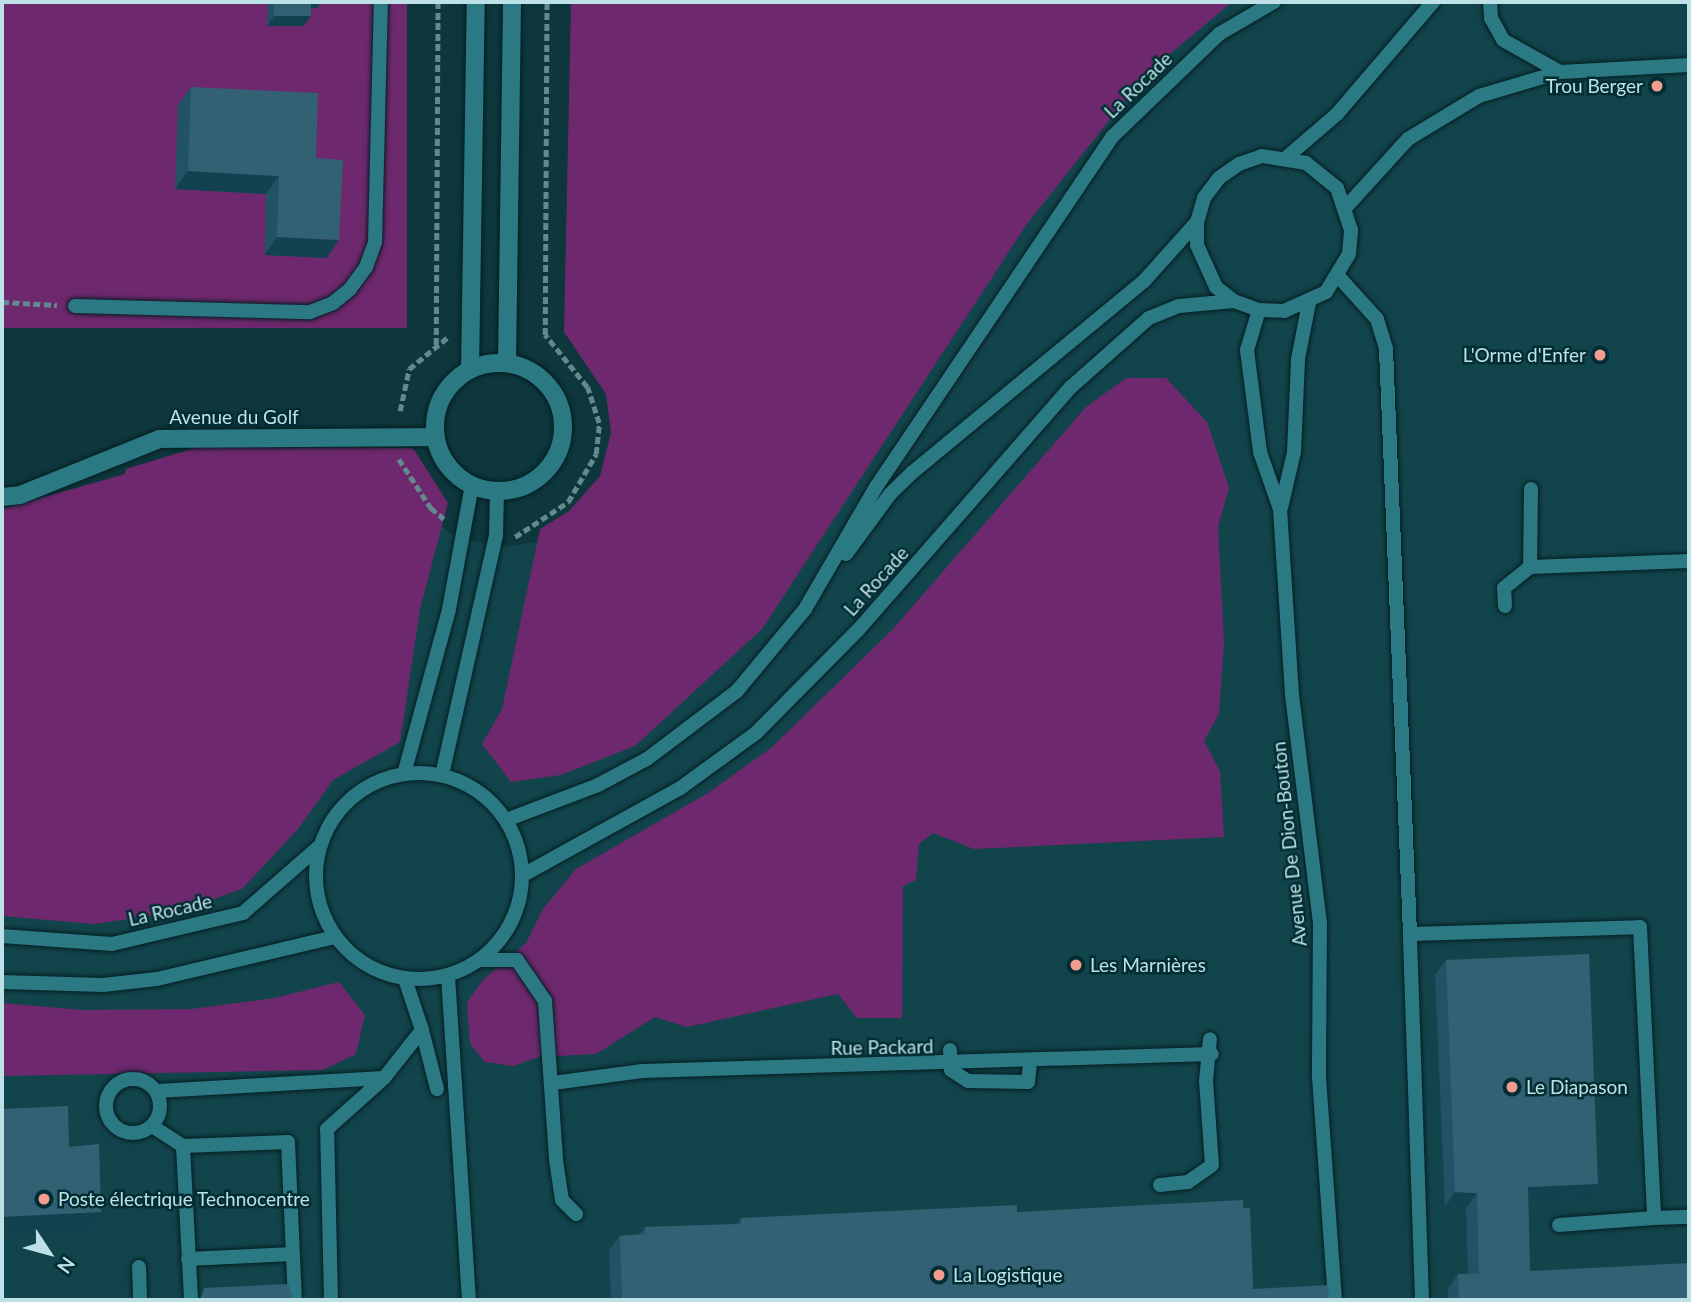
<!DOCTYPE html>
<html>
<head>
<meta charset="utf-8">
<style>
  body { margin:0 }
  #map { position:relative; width:1691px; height:1302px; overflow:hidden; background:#0d373d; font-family:Lato,sans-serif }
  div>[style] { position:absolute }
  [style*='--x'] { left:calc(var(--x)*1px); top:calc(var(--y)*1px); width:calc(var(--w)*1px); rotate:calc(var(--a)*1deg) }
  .built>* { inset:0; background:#12454b }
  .green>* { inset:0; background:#6e286d; transform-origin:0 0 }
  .path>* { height:4.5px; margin-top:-2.25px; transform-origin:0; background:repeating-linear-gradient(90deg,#62898f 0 7px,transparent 0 10.5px) }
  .roads { filter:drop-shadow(0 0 2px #051d20) drop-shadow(0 0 2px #051d20) }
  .service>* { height:14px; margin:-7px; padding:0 7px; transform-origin:7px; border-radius:7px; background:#2a7983 }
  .service>.ring { margin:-7px; padding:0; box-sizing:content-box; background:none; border:14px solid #2a7983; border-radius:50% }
  .minor>* { height:18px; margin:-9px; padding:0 9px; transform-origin:9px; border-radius:9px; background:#2a7983 }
  .tertiary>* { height:18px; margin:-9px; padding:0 9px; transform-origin:9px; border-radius:9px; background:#2a7983 }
  .tertiary>.ring { margin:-9px; padding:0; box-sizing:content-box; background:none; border:18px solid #2a7983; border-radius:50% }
  .wall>* { inset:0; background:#225265 }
  .shaded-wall>* { inset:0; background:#12414f }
  .building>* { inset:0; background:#326173; transform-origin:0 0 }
  .dots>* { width:19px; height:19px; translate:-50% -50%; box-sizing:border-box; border:4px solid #012d33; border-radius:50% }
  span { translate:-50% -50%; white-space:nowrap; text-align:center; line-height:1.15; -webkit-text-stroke:5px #012d33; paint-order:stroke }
  .street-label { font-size:19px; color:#bde1e6 }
  .poi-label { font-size:19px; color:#bde1e6 }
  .right { translate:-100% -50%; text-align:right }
  .left { translate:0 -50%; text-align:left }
  .frame { position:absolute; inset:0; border:4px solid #bde1e6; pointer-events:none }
  .north { position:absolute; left:14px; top:1218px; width:70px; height:70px; -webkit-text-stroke:5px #012d33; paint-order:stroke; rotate:126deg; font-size:19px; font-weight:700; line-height:28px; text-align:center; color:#bde1e6 }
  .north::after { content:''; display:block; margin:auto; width:24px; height:32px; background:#bde1e6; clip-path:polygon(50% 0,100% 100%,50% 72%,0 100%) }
</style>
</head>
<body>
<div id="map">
  <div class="built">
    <div style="clip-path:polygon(573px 2px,1689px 2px,1689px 1300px,2px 1300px,2px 533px,400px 491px,456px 538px,501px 547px,540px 542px,595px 502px,614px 443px)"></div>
  </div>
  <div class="green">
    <div style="left:2px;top:2px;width:405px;height:326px"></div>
    <div style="clip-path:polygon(571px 2px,1232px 2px,1146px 74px,1027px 224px,762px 629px,635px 746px,561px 775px,511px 782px,482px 744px,502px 709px,540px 529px,569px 511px,600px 476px,611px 433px,606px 394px,564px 332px)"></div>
    <div style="clip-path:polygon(1126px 378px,1166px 378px,1207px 422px,1229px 488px,1218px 527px,1224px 642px,1219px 714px,1204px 741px,1220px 771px,1224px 837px,974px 849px,933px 833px,919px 844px,916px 880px,903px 886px,902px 1018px,857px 1018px,838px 994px,687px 1027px,655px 1017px,596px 1054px,539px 1057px,513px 1066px,485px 1062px,470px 1044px,467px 1002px,483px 980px,526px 943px,543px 909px,576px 869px,708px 793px,771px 748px,892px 630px,1086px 407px)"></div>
    <div style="clip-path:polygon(198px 447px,413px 448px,448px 503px,420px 609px,400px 742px,333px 780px,298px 829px,242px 889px,176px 912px,94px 924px,2px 916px,2px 509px,125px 474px,126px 469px)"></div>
    <div style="clip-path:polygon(339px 982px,365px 1015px,356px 1054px,323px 1070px,2px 1076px,2px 1003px,82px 1010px,191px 1009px,275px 998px)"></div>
  </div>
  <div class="path">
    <div style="--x:2;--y:302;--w:55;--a:3.1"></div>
    <div style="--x:436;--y:345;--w:343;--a:-89.7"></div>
    <div style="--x:400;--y:411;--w:43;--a:-77.9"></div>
    <div style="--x:409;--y:369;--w:50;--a:-39.4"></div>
    <div style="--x:399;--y:459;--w:59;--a:56.9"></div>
    <div style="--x:431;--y:508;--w:17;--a:40"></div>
    <div style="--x:515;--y:537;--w:64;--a:-33.4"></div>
    <div style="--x:568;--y:502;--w:56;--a:-59.7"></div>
    <div style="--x:596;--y:454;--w:31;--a:-84"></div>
    <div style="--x:599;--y:423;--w:38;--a:-108"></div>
    <div style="--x:587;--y:387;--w:67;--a:-128.9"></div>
    <div style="--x:545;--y:335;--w:333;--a:-89.7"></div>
  </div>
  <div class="roads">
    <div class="service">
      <div style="--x:1490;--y:2;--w:16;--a:86"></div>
      <div style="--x:1491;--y:18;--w:25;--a:61"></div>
      <div style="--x:1503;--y:40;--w:65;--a:29.3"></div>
      <div style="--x:1287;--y:157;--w:66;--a:-40.7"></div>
      <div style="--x:1337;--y:114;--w:148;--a:-49.4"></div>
      <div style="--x:1347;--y:206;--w:91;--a:-47.7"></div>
      <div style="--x:1408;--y:139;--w:83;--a:-31.2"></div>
      <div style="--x:1479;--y:96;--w:84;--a:-16.5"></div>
      <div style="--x:1560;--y:72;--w:129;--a:-3.1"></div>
      <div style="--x:1338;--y:276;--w:58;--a:47.8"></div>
      <div style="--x:1377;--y:319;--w:31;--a:73"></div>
      <div style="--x:1386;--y:349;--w:585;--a:87.65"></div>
      <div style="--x:75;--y:306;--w:235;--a:1.5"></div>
      <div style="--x:310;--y:312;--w:25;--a:-21"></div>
      <div style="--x:333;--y:303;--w:22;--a:-39"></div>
      <div style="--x:350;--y:289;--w:27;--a:-54"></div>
      <div style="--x:366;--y:267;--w:27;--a:-70"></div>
      <div style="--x:375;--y:242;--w:240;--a:-88.6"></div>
      <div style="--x:1259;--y:310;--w:42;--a:106.7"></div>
      <div style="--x:1247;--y:350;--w:103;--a:82.7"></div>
      <div style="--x:1260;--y:452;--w:60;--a:70.7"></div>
      <div style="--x:1280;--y:509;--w:186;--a:86.3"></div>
      <div style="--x:1292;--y:695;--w:229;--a:83"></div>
      <div style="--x:1320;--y:922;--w:155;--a:90.4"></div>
      <div style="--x:1319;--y:1077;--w:224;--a:85.9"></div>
      <div style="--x:1531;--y:489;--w:78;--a:90.7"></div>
      <div style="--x:1530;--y:567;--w:159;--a:-2.2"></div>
      <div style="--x:1281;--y:508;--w:57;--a:-76.9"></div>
      <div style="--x:1294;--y:452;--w:93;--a:-87.5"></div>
      <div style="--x:1298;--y:359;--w:57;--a:-78.9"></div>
      <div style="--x:846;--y:554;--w:74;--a:-53.7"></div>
      <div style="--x:890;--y:494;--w:32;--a:-44"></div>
      <div style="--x:913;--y:472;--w:300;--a:-39.6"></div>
      <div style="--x:1144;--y:281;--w:79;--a:-48.1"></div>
      <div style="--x:1505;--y:606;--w:18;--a:-93"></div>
      <div style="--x:1504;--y:588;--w:33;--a:-39"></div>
      <div class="ring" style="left:316px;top:773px;width:192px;height:192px"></div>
      <div style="--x:404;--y:774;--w:171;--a:-74.7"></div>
      <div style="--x:449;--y:609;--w:126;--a:-79.5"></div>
      <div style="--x:442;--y:775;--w:246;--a:-77.3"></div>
      <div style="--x:496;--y:535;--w:44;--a:-88.7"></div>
      <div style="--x:506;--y:820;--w:98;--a:-20.8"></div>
      <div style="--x:598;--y:785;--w:55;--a:-28"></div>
      <div style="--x:647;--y:759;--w:113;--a:-37.1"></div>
      <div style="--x:737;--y:691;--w:107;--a:-50.3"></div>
      <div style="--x:805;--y:609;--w:141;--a:-59.8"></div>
      <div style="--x:876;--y:487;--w:422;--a:-56"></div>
      <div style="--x:1112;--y:137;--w:149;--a:-43.9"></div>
      <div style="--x:1219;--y:34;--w:64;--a:-30.2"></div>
      <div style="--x:523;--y:875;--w:178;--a:-28.9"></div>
      <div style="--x:679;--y:789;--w:95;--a:-36"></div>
      <div style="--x:756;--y:733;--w:146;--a:-45.3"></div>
      <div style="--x:859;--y:629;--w:322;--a:-48.8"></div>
      <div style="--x:1071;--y:387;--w:104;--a:-41.5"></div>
      <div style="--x:1149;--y:318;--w:32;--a:-22"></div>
      <div style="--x:1179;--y:306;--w:55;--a:-5.2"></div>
      <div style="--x:1234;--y:301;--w:27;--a:20"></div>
      <div style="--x:1259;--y:310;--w:25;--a:2"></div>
      <div style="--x:1284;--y:311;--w:46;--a:-24.3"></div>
      <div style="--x:1326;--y:292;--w:44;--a:-58.8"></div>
      <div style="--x:1349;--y:254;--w:24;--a:-85"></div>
      <div style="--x:1351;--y:230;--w:44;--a:-108.4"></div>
      <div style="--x:1337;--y:188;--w:40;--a:-141"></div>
      <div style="--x:1306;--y:163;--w:45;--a:-171"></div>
      <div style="--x:1262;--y:156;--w:24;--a:161"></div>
      <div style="--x:1239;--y:164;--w:24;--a:145"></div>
      <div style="--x:1219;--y:178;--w:25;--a:127"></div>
      <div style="--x:1204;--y:198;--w:25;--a:106"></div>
      <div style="--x:1197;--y:222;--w:23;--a:90"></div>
      <div style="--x:1197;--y:245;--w:46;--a:65.7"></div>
      <div style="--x:1216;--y:287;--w:23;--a:38"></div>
      <div style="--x:2;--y:936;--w:110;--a:4.2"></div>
      <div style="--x:112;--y:944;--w:135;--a:-13.3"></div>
      <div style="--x:243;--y:913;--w:103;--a:-41.1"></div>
      <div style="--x:480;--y:960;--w:37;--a:0"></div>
      <div style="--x:517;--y:960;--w:50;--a:55.7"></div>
      <div style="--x:545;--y:1001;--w:159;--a:86"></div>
      <div style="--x:556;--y:1160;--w:40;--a:81.5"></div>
      <div style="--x:562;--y:1200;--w:20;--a:45"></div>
      <div style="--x:448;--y:976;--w:325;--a:86.3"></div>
      <div style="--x:2;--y:982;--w:101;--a:1.7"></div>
      <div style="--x:103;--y:985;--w:54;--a:-6.3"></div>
      <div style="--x:157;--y:979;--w:183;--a:-13.3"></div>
      <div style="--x:422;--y:1030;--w:61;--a:75.7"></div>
      <div style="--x:950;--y:1050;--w:20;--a:87"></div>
      <div style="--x:951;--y:1070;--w:20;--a:33"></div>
      <div style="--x:968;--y:1081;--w:60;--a:1"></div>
      <div style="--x:1028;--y:1082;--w:20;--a:-84"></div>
      <div class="ring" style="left:106px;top:1079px;width:40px;height:40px"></div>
      <div style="--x:553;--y:1083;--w:90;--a:-7.7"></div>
      <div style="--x:642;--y:1071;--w:570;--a:-1.71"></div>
      <div style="--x:157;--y:1091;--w:227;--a:-3.3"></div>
      <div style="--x:152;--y:1126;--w:37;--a:33"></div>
      <div style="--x:183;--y:1146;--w:105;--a:-2.2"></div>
      <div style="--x:288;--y:1142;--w:158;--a:87.5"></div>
      <div style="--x:183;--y:1146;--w:154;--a:87"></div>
      <div style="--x:1160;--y:1185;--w:28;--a:-6"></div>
      <div style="--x:1188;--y:1182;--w:29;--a:-35"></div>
      <div style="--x:1212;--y:1165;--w:84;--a:-94.1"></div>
      <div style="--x:1206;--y:1081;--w:42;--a:-84.6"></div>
      <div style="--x:1559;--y:1225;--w:95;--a:-4.2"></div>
      <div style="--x:188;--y:1259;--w:105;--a:-2.7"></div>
      <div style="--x:139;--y:1267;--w:33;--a:88"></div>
      <div style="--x:331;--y:1300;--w:171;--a:-91.3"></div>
      <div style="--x:327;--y:1129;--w:76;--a:-41.8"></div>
      <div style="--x:384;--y:1078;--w:61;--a:-51.6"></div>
      <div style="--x:422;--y:1030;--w:54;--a:-108.4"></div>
      <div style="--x:1422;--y:1300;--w:366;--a:-91.9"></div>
      <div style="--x:1410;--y:934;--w:230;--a:-1.7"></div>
      <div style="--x:1640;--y:927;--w:291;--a:87.2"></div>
      <div style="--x:1654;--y:1218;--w:35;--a:-2"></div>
    </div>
    <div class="minor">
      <div style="--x:2;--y:497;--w:18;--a:-6"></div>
      <div style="--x:20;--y:495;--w:150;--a:-21.9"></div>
      <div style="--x:159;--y:439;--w:277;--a:-0.4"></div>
    </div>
    <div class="tertiary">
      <div style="--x:507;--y:363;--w:361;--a:-89.2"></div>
      <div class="ring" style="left:435px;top:363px;width:110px;height:110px"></div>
      <div style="--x:470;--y:369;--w:367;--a:-89.1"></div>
    </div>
  </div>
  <div class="wall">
    <div style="clip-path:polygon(268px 2px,321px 2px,317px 8px,311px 8px,304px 26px,267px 26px)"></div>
    <div style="clip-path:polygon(191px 87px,316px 158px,327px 258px,265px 255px,266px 194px,175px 189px,178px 105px)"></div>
    <div style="clip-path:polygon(1446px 960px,1588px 1199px,1528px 1201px,1530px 1271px,1689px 1300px,1448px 1300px,1448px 1289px,1458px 1274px,1468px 1274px,1466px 1208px,1445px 1207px,1435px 975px)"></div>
    <div style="clip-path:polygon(1243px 1208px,1253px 1289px,1329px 1300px,611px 1300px,609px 1250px,620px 1236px,640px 1234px,645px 1227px,737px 1224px,741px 1218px)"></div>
  </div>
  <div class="shaded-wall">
    <div style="clip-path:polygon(309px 2px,321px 2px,317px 8px,304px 8px)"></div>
    <div style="clip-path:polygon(274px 16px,311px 16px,304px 26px,267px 26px)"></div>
    <div style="clip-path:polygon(188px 171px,279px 176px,266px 194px,175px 189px)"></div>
    <div style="clip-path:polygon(277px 237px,339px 240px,327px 258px,265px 255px)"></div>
    <div style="clip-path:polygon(1598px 1184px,1588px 1199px,1518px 1201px,1528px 1187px)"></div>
    <div style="clip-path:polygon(1455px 1192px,1477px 1193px,1466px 1208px,1445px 1207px)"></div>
    <div style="clip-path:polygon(101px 1212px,87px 1232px,2px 1236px,2px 1217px)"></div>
  </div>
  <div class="building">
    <div style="left:274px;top:2px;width:37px;height:14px"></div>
    <div style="clip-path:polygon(191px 87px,318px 93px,316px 158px,343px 160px,339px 240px,277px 237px,279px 176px,188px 171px)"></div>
    <div style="clip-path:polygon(1589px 954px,1598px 1184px,1528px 1187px,1530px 1271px,1689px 1263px,1689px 1300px,1459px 1300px,1458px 1274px,1479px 1274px,1477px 1193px,1455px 1192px,1446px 960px)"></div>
    <div style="clip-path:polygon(68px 1106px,69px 1147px,99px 1144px,101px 1212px,2px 1217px,2px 1109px)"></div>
    <div style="clip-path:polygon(1243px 1200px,1243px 1208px,1250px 1208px,1253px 1289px,1328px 1285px,1329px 1300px,622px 1300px,620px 1236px,646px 1234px,645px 1227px,741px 1224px,741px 1218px,1017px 1205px,1017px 1212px)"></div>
    <div style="clip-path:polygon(288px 1284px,294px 1300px,200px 1300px,204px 1288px)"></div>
  </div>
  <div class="dots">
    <div style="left:1657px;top:86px;background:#f59c90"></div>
    <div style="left:1600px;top:355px;background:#f59c90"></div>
    <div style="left:1076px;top:965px;background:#f59c90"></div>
    <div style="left:1512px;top:1087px;background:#f59c90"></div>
    <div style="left:44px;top:1199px;background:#f59c90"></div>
    <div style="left:939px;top:1275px;background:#f59c90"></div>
  </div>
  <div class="street-label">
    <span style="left:1138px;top:85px;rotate:-44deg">La Rocade</span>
    <span style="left:234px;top:417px">Avenue du Golf</span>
    <span style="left:876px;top:581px;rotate:-48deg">La Rocade</span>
    <span style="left:1289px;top:844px;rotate:-96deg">Avenue De Dion-Bouton</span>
    <span style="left:170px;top:910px;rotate:-13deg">La Rocade</span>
    <span style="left:882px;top:1047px;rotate:-1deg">Rue Packard</span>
  </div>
  <div class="poi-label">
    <span class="right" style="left:1643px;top:86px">Trou Berger</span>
    <span class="right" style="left:1586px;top:355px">L'Orme d'Enfer</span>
    <span class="left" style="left:1090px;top:965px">Les Marnières</span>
    <span class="left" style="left:1526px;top:1087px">Le Diapason</span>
    <span class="left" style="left:58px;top:1199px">Poste électrique Technocentre</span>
    <span class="left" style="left:953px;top:1275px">La Logistique</span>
  </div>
  <div class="frame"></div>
  <div class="north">N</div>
</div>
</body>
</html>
